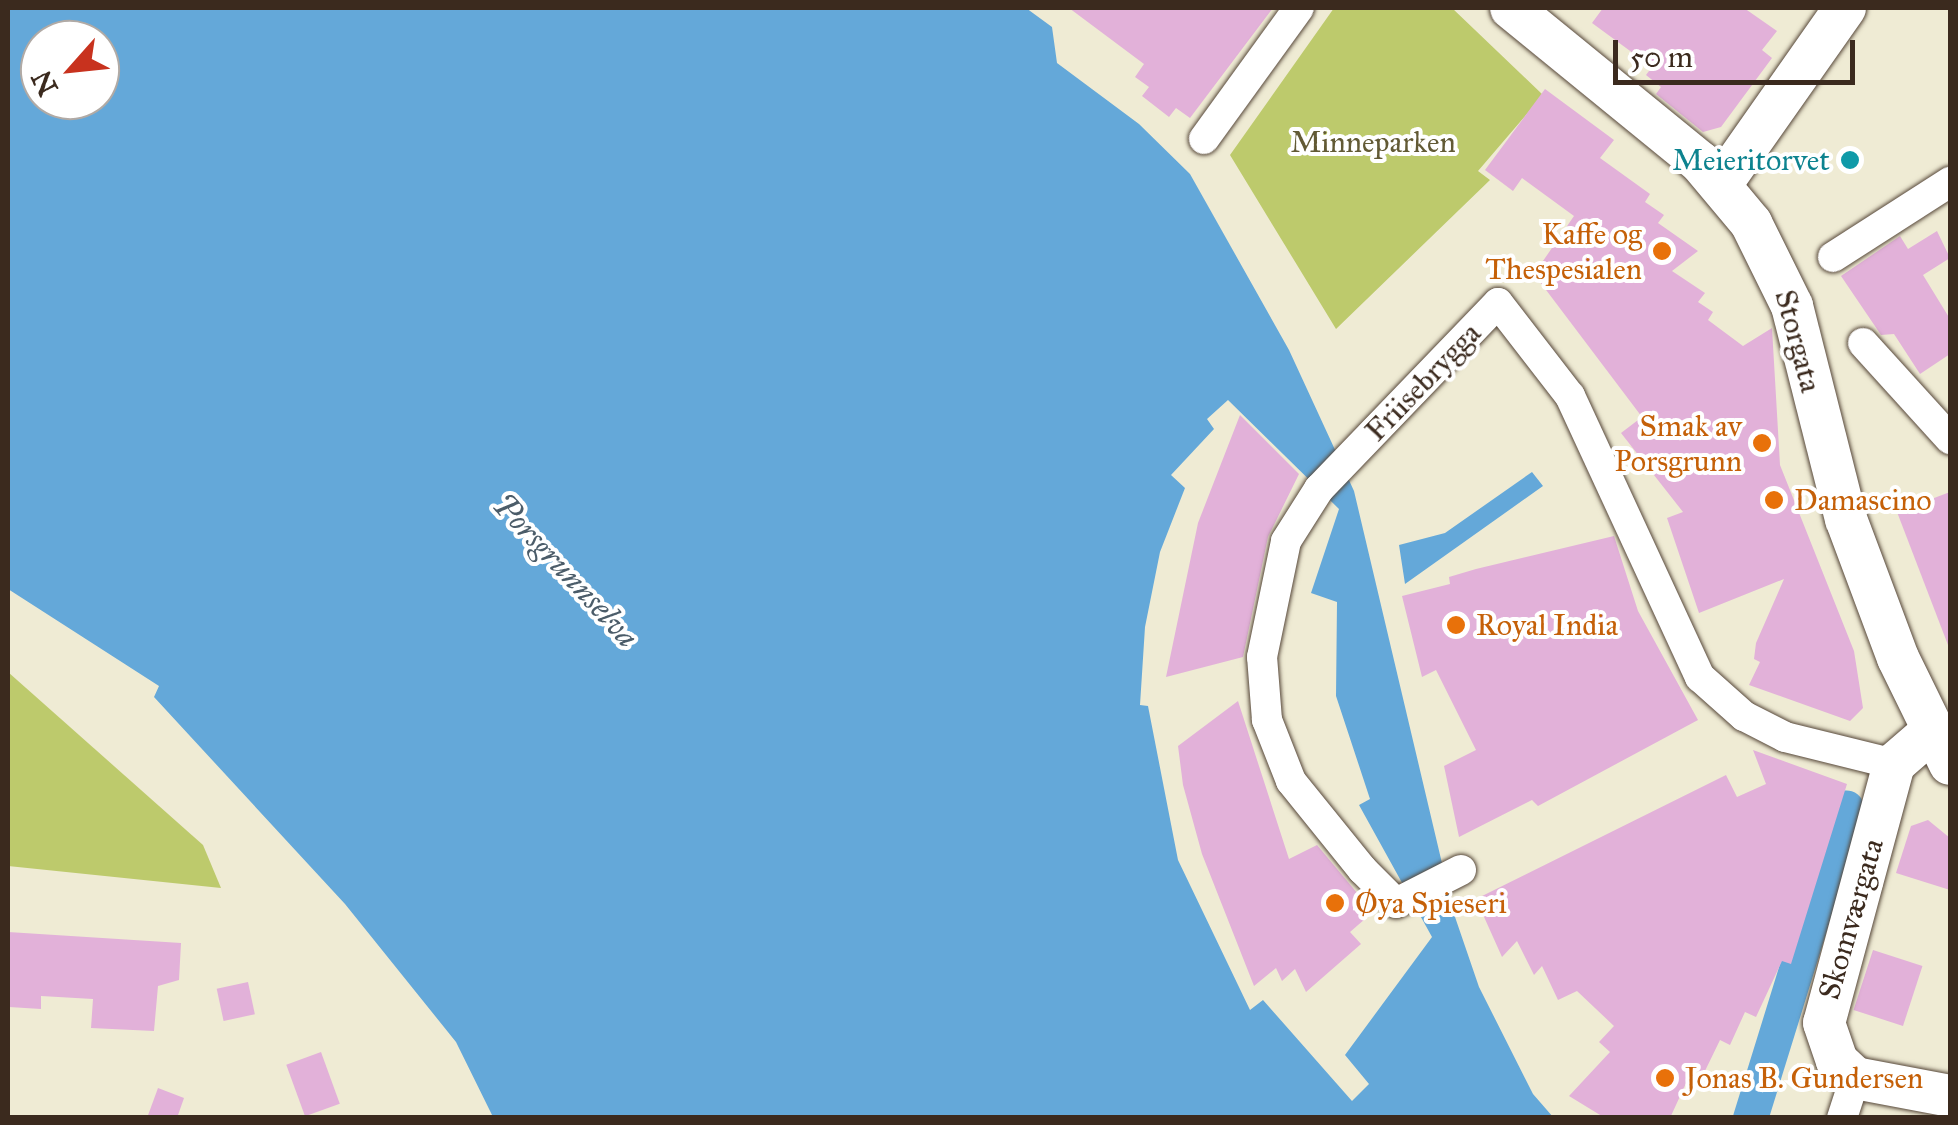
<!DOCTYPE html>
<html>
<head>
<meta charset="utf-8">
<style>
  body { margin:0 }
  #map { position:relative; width:1958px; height:1125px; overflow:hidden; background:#efebd4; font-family:"IM FELL Great Primer",serif }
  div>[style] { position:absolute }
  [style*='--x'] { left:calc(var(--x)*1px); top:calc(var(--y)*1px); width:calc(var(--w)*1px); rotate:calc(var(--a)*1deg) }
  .green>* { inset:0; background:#bdca6c }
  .water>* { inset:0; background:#64a8d9 }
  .canal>* { height:35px; margin:-17.5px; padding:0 17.5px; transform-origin:17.5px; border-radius:17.5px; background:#64a8d9 }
  .building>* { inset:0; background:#e2b1d9; transform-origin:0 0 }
  .roads { filter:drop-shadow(0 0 2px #564739) drop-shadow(0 0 2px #564739) }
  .street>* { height:30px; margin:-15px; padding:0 15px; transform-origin:15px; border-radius:15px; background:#fff }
  .secondary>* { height:42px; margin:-21px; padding:0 21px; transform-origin:21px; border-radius:21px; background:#fff }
  .dots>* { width:28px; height:28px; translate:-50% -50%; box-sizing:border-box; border:5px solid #fff; border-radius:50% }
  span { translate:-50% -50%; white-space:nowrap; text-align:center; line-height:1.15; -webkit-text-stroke:8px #fff; paint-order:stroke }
  .park-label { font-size:30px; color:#625a35 }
  .culture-label { font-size:30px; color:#0d838f }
  .right { translate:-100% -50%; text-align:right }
  .food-label { font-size:30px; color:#c56008 }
  .left { translate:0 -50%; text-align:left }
  .street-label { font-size:30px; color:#3b2a1e }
  .water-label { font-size:32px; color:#4b5c69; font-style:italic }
  .frame { position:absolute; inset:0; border:10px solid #3b2a1e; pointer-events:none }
  .north { position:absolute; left:20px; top:20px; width:100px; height:100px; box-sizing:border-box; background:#fff; border:2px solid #b1aaa5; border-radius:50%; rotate:243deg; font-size:28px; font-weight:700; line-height:40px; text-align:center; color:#3b2a1e }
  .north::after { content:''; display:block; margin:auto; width:35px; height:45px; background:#c8321e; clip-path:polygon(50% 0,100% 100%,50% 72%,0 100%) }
  .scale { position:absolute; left:1613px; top:40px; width:242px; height:45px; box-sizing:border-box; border:5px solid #3b2a1e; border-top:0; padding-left:12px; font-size:30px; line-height:35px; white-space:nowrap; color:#3b2a1e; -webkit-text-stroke:8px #fff; paint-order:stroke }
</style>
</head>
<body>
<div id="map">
  <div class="green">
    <div style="clip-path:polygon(1334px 8px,1452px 8px,1543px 95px,1478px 171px,1490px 180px,1336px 329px,1230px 155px)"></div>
    <div style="clip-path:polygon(8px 672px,203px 845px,221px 888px,8px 866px)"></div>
  </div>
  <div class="water">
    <div style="clip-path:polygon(evenodd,8px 8px,1026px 8px,1052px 27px,1057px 63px,1139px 124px,1190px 174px,1289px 350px,1354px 491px,1454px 914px,1479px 987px,1533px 1094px,1553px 1117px,493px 1117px,456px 1042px,345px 904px,154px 697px,159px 686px,8px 589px,8px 8px,40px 40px,100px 40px,100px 100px,40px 100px,40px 40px,8px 8px,1228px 400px,1339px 509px,1311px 593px,1337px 602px,1336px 696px,1370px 799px,1359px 805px,1432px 937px,1345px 1055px,1369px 1084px,1352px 1101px,1263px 1000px,1250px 1010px,1178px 860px,1148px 706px,1140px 705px,1145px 627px,1160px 552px,1185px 488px,1171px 475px,1214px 429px,1207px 419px,1228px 400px)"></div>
    <div style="clip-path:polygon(1532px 472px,1543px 486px,1405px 584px,1399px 545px,1445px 533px)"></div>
  </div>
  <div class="canal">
    <div style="--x:1750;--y:1118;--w:325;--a:-72.8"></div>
  </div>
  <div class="building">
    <div style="clip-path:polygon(1069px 8px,1273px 8px,1190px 118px,1176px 108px,1169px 117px,1142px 96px,1149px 87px,1135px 77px,1144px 64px)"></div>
    <div style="clip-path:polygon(1603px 8px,1744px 8px,1777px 31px,1762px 50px,1772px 58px,1721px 127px,1703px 132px,1656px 94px,1661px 87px,1646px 75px,1652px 67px,1592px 23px)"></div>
    <div style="clip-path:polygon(1545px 89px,1614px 140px,1600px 158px,1650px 194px,1645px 202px,1664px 215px,1658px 223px,1698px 251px,1672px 271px,1705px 293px,1698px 302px,1713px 312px,1708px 320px,1743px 346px,1772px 328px,1780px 465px,1854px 651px,1863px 708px,1850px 721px,1749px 685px,1760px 662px,1754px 659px,1756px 643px,1784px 579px,1699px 613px,1667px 518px,1683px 512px,1621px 433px,1642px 417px,1534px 274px,1574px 216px,1522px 178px,1513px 191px,1485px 170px)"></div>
    <div style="clip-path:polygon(1937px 231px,1950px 258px,1923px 275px,1950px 319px,1950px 354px,1920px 374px,1894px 334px,1881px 335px,1841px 276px,1900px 236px,1908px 249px)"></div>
    <div style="clip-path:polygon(1240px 415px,1299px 474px,1268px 537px,1243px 657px,1166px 677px,1198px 523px)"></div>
    <div style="clip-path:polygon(1950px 492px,1950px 645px,1948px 645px,1897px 512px)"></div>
    <div style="clip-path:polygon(1614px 536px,1638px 611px,1698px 720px,1538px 806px,1532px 800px,1459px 837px,1444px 766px,1476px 750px,1436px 670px,1422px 677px,1402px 596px,1450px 584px,1449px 577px,1476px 569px)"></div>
    <div style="clip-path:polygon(1238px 701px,1289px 859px,1317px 845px,1373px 912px,1350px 932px,1361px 944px,1306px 992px,1295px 969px,1282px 981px,1276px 968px,1254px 986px,1202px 854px,1183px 785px,1178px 746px)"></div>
    <div style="clip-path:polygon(1753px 750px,1847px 784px,1791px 964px,1782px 961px,1756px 1017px,1745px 1012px,1730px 1045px,1720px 1040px,1704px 1073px,1693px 1068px,1670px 1118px,1605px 1118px,1569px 1096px,1610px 1052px,1599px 1042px,1614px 1026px,1577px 991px,1558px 1000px,1542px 966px,1534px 975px,1517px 941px,1502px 957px,1476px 899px,1726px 775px,1737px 797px,1766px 784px)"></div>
    <div style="clip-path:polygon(1928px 820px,1950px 838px,1950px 890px,1896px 873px,1911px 826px)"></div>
    <div style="clip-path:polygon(8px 932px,181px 943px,179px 980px,158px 986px,154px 1031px,91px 1028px,93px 999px,41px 996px,41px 1009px,9px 1007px)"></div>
    <div style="left:1873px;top:950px;width:52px;height:63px;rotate:18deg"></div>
    <div style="left:248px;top:982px;width:33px;height:32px;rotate:78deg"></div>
    <div style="left:321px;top:1052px;width:55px;height:37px;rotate:70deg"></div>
    <div style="clip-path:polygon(158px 1088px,184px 1098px,177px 1118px,147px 1118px)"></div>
  </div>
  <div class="roads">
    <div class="street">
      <div style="--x:1204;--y:139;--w:162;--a:-54.1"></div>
      <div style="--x:1833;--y:257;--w:139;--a:-32.7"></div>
      <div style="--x:1863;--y:343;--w:130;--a:47.8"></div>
      <div style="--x:1461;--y:870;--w:73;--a:153.1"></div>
      <div style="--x:1396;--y:903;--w:48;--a:-135"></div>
      <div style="--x:1362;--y:869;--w:113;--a:-128.9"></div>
      <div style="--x:1291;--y:781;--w:66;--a:-111.5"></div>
      <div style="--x:1267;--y:720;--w:63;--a:-94.5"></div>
      <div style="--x:1262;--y:657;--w:118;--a:-78.3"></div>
      <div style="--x:1286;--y:541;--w:62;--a:-57.6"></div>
      <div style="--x:1319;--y:489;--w:258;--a:-46.1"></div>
      <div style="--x:1498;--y:303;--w:118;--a:52.3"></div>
      <div style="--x:1570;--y:396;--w:310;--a:65.2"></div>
      <div style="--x:1700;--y:677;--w:59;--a:41.6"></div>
      <div style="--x:1744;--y:716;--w:46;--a:27.1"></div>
      <div style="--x:1785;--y:737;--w:112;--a:13.9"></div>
      <div style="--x:1842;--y:1118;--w:42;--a:-72"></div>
    </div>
    <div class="secondary">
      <div style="--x:1511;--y:8;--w:244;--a:39.2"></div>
      <div style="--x:1700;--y:162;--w:80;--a:50.1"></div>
      <div style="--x:1751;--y:223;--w:93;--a:63.7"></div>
      <div style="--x:1792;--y:306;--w:220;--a:75.8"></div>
      <div style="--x:1846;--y:519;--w:148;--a:69.5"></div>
      <div style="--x:1898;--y:658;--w:118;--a:63.9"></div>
      <div style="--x:1722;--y:183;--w:214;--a:-54.9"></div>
      <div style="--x:1931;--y:732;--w:49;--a:139.1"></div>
      <div style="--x:1894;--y:764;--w:268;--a:105.1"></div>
      <div style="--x:1824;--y:1023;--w:40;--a:71.1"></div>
      <div style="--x:1837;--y:1061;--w:25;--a:43"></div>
      <div style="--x:1855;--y:1078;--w:97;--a:10.7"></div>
    </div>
  </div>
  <div class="dots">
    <div style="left:1850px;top:160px;background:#0f9aa8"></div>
    <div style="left:1662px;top:251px;background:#e8710a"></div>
    <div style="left:1762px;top:443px;background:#e8710a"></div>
    <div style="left:1774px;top:500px;background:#e8710a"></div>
    <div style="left:1456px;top:625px;background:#e8710a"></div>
    <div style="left:1335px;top:903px;background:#e8710a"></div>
    <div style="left:1665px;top:1078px;background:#e8710a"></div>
  </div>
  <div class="park-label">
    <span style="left:1373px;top:142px">Minneparken</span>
  </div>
  <div class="culture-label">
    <span class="right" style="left:1830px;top:160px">Meieritorvet</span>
  </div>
  <div class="food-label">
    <span class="right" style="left:1642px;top:251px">Kaffe og<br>Thespesialen</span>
    <span class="right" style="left:1742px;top:443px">Smak av<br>Porsgrunn</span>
    <span class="left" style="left:1794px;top:500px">Damascino</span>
    <span class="left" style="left:1476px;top:625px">Royal India</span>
    <span class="left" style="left:1355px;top:903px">Øya Spieseri</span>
    <span class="left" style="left:1685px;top:1078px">Jonas B. Gundersen</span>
  </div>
  <div class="street-label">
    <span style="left:1798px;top:341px;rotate:75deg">Storgata</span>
    <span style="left:1423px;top:382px;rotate:-46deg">Friisebrygga</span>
    <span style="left:1851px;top:919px;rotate:-74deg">Skomværgata</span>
  </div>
  <div class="water-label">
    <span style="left:565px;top:571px;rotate:47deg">Porsgrunnselva</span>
  </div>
  <div class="frame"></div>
  <div class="north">N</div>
  <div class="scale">50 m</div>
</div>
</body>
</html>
